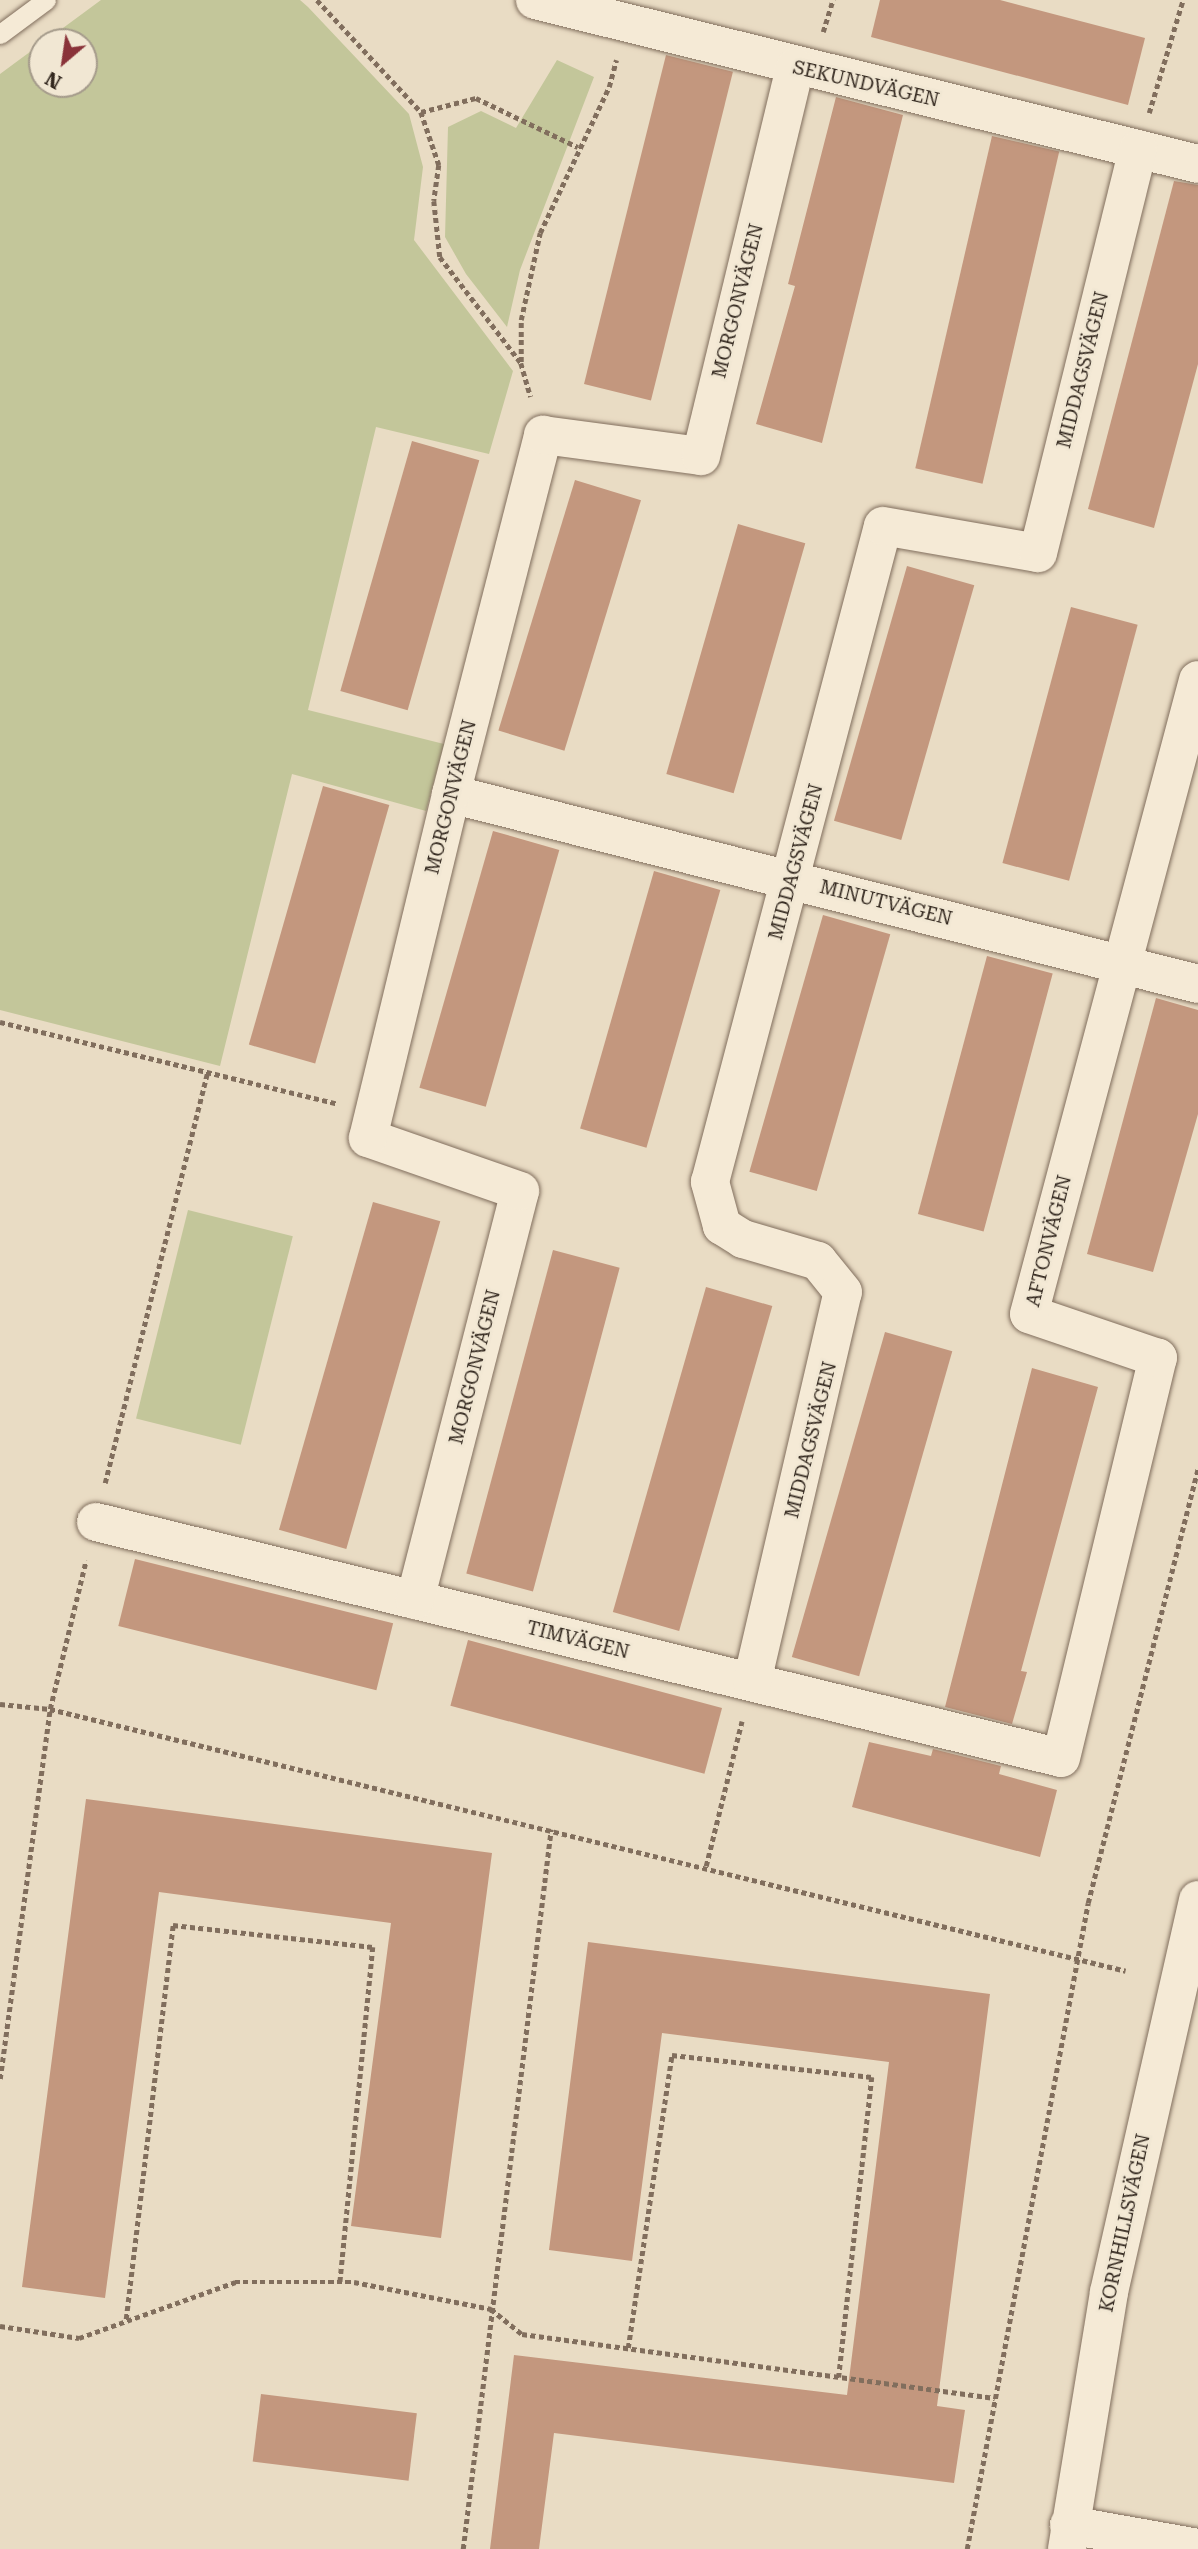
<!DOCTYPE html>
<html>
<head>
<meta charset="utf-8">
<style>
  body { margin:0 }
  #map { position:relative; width:1198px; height:2549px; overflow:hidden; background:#e9dcc4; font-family:"Roboto Serif",serif }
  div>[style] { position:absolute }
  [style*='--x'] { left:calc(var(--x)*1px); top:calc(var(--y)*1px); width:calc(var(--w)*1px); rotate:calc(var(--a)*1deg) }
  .green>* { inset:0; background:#c3c69a; transform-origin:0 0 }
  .building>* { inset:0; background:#c3977e; transform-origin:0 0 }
  .path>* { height:4.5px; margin-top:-2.25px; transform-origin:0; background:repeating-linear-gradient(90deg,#816e5d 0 5px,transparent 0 8.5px) }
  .roads { filter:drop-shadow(0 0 2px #816e5d) drop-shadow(0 0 2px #816e5d) }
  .service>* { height:19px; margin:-9.5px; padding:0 9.5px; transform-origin:9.5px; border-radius:9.5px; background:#f5ead6 }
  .minor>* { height:38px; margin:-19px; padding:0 19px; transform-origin:19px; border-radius:19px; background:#f5ead6 }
  .tertiary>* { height:38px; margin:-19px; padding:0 19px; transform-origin:19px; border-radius:19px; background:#f5ead6 }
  span { translate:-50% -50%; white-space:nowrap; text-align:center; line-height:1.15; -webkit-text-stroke:5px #f1e7d3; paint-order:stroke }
  .street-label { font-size:19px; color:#33281f }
  .north { position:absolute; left:28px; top:28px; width:70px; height:70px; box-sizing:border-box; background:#f1e7d3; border:2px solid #a59b8b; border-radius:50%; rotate:209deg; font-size:19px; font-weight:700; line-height:28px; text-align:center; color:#33281f }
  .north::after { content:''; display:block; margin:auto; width:24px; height:32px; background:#8a3339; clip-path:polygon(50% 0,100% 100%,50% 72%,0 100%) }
</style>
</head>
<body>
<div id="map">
  <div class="green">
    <div style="clip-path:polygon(101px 0,300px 0,308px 7px,409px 114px,423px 167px,414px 240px,513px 371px,489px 454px,376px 427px,308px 710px,444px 744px,426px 811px,292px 774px,220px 1066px,0 1010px,0 74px,42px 43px,42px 84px,84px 84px,84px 42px,44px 42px)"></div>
    <div style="clip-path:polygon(557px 60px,594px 77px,520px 270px,507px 327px,466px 274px,445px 237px,448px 127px,481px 111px,516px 128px)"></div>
    <div style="left:188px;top:1210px;width:108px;height:215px;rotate:14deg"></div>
  </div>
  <div class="building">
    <div style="clip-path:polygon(880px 0,1000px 0,1145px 38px,1128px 105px,871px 37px)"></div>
    <div style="left:666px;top:55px;width:69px;height:339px;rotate:14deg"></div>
    <div style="clip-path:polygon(836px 97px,903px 115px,822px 443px,756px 424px,795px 286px,788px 284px)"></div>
    <div style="left:992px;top:136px;width:69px;height:341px;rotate:13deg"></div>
    <div style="clip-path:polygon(1174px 181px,1198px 185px,1198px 364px,1154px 528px,1088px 509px)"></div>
    <div style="left:412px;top:441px;width:70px;height:260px;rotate:16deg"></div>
    <div style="left:575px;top:480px;width:69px;height:262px;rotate:17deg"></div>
    <div style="left:738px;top:524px;width:70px;height:260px;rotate:16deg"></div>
    <div style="left:907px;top:566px;width:70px;height:265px;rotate:16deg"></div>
    <div style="left:1071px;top:607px;width:69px;height:265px;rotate:15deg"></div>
    <div style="left:323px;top:786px;width:69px;height:269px;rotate:16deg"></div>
    <div style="left:493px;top:831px;width:69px;height:267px;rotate:16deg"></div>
    <div style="left:654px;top:871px;width:69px;height:268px;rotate:16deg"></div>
    <div style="left:823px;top:915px;width:70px;height:267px;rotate:16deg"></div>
    <div style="left:987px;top:956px;width:68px;height:267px;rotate:15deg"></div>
    <div style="clip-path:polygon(1156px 998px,1198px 1010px,1198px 1114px,1153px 1272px,1087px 1254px)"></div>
    <div style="left:373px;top:1202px;width:70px;height:341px;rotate:16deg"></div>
    <div style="left:553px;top:1250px;width:69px;height:335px;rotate:15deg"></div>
    <div style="left:706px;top:1287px;width:69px;height:338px;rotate:16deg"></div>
    <div style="left:885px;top:1332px;width:70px;height:338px;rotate:16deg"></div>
    <div style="clip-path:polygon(1032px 1368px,1098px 1387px,1021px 1671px,1027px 1672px,1012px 1724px,945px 1707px)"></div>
    <div style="left:135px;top:1559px;width:266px;height:69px;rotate:14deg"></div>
    <div style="left:468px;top:1640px;width:263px;height:68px;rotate:15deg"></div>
    <div style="clip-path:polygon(869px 1742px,931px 1756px,933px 1749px,1001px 1766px,999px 1774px,1057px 1790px,1040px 1857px,852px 1807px)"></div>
    <div style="clip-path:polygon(86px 1799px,492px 1853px,441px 2238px,351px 2226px,391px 1923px,159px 1892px,105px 2298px,22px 2287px)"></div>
    <div style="clip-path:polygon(588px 1942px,990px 1994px,937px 2406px,965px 2410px,954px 2483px,554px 2433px,539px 2549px,490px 2549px,514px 2355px,847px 2395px,889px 2062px,662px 2033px,632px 2261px,549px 2250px)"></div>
    <div style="left:261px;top:2394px;width:157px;height:68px;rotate:7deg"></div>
  </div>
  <div class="path">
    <div style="--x:317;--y:0;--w:153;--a:47.1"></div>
    <div style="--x:421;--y:112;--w:56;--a:71.2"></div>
    <div style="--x:439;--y:165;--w:36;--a:98"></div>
    <div style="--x:434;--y:201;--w:56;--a:83.9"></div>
    <div style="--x:440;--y:257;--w:133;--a:52.6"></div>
    <div style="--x:521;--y:363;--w:35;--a:74"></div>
    <div style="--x:823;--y:32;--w:34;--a:-73"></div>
    <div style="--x:421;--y:112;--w:57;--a:-14.3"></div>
    <div style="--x:476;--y:98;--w:113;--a:25.7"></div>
    <div style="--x:1149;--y:113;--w:118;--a:-73.3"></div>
    <div style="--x:521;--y:362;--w:42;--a:-90"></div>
    <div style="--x:521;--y:320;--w:89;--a:-77.7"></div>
    <div style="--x:540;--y:233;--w:161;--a:-64.7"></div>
    <div style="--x:609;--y:87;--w:28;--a:-75"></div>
    <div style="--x:0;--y:1022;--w:346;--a:13.6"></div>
    <div style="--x:105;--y:1483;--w:422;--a:-76"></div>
    <div style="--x:0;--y:1704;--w:50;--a:5.7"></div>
    <div style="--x:50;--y:1709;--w:1107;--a:13.68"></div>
    <div style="--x:706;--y:1866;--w:149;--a:-76.1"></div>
    <div style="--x:0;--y:2079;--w:373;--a:-82.3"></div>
    <div style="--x:50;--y:1709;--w:153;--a:-76.4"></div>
    <div style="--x:126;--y:2319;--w:397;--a:-83.2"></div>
    <div style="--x:173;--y:1925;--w:201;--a:6.3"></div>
    <div style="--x:373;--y:1947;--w:337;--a:95.6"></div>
    <div style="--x:0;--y:2326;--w:80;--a:8.6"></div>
    <div style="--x:79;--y:2338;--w:166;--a:-19.7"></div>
    <div style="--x:235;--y:2282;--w:119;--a:0"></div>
    <div style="--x:354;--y:2282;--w:140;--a:11.1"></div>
    <div style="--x:491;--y:2309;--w:40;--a:39"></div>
    <div style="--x:522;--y:2334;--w:477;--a:7.7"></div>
    <div style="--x:628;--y:2348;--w:296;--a:-81.5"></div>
    <div style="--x:672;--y:2055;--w:201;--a:6.3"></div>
    <div style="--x:872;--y:2077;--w:302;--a:96.3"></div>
    <div style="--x:463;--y:2549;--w:725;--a:-83.03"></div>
    <div style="--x:967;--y:2549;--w:657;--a:-79.39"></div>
    <div style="--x:1088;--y:1903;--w:450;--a:-75.8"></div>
  </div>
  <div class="roads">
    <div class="service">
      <div style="--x:0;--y:34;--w:57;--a:-36.5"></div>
    </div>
    <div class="minor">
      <div style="--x:535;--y:0;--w:683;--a:13.89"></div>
      <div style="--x:451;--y:794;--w:771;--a:14.27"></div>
      <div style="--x:96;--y:1522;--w:993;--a:13.74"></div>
      <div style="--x:1061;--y:1758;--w:412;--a:-76.4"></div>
      <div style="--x:1158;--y:1358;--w:136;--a:-161.2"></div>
      <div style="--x:1029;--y:1314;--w:656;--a:-75.07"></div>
      <div style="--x:415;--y:1600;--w:422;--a:-75.6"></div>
      <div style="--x:520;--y:1191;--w:161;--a:-160.8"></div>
      <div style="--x:368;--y:1138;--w:354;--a:-76.4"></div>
      <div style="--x:451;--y:794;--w:371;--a:-75.6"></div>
      <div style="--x:543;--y:435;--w:159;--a:7.6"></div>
      <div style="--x:701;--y:456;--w:400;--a:-76.4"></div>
      <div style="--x:752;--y:1682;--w:400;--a:-76.9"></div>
      <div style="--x:843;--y:1292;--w:40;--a:-129"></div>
      <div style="--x:818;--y:1261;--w:78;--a:-163.7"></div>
      <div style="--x:743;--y:1239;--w:25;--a:-148"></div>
      <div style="--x:722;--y:1226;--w:46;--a:-105.3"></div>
      <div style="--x:710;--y:1182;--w:678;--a:-75.23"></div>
      <div style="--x:883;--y:526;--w:157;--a:9.9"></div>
      <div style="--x:1038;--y:553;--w:416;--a:-76.1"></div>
      <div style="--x:1069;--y:2525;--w:131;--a:10.1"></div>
    </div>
    <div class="tertiary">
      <div style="--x:1067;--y:2549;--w:260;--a:-80.7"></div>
      <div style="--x:1109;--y:2292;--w:402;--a:-77.2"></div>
    </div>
  </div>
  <div class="street-label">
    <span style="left:866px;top:84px;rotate:13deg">SEKUNDVÄGEN</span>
    <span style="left:738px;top:301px;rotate:-76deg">MORGONVÄGEN</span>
    <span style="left:1083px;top:370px;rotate:-76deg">MIDDAGSVÄGEN</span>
    <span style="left:451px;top:797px;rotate:-76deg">MORGONVÄGEN</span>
    <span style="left:796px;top:862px;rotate:-75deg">MIDDAGSVÄGEN</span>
    <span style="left:886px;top:903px;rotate:14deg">MINUTVÄGEN</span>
    <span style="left:1049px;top:1241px;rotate:-76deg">AFTONVÄGEN</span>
    <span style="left:475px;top:1367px;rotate:-76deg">MORGONVÄGEN</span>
    <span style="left:811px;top:1440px;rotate:-76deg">MIDDAGSVÄGEN</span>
    <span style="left:578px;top:1640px;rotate:14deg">TIMVÄGEN</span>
    <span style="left:1125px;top:2223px;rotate:-78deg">KORNHILLSVÄGEN</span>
  </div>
  <div class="north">N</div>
</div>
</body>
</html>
